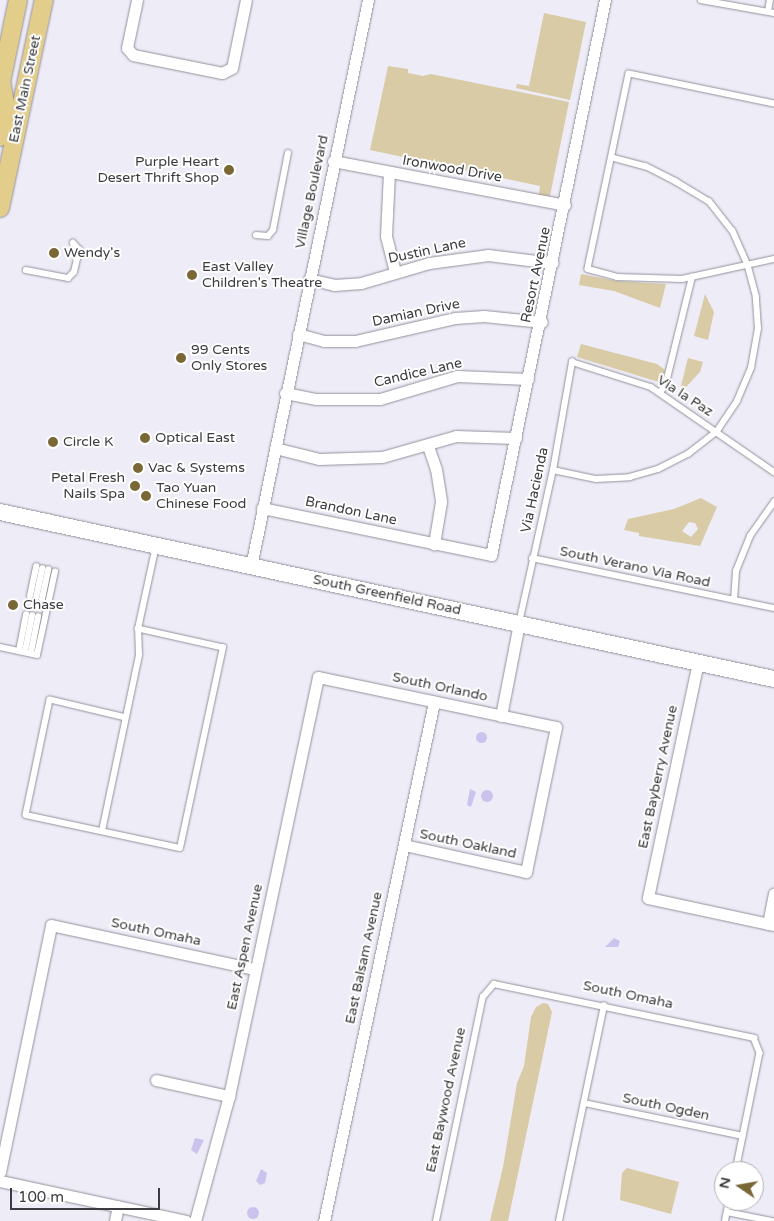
<!DOCTYPE html>
<html>
<head>
<meta charset="utf-8">
<style>
  body { margin:0 }
  #map { position:relative; width:774px; height:1221px; overflow:hidden; background:#eeecf7; font-family:"Varela Round",sans-serif }
  div>[style] { position:absolute }
  [style*='--x'] { left:calc(var(--x)*1px); top:calc(var(--y)*1px); width:calc(var(--w)*1px); rotate:calc(var(--a)*1deg) }
  .green>* { inset:0; background:#d8cba6 }
  .water>* { inset:0; background:#cbc2ee }
  .round { border-radius:50% }
  .roads { filter:drop-shadow(0 0 1px #93919b) drop-shadow(0 0 1px #93919b) }
  .lane>* { height:5.5px; margin:-2.75px; padding:0 2.75px; transform-origin:2.75px; border-radius:2.75px; background:#fff }
  .street>* { height:11px; margin:-5.5px; padding:0 5.5px; transform-origin:5.5px; border-radius:5.5px; background:#fff }
  .secondary>* { height:16px; margin:-8px; padding:0 8px; transform-origin:8px; border-radius:8px; background:#fff }
  .primary>* { height:18px; margin:-9px; padding:0 9px; transform-origin:9px; border-radius:9px; background:#e2cd8b }
  .dots>* { width:14px; height:14px; translate:-50% -50%; box-sizing:border-box; border:2px solid #fff; border-radius:50% }
  span { translate:-50% -50%; white-space:nowrap; text-align:center; line-height:1.15; -webkit-text-stroke:4px #fff; paint-order:stroke }
  .street-label { font-size:14px; color:#3c3b3f }
  .poi-label { font-size:14px; color:#3c3b3f }
  .right { translate:-100% -50%; text-align:right }
  .left { translate:0 -50%; text-align:left }
  .north { position:absolute; left:714px; top:1161px; width:50px; height:50px; box-sizing:border-box; background:#fff; border:1px solid #b1b1b2; border-radius:50%; rotate:282deg; font-size:14px; font-weight:700; line-height:20px; text-align:center; color:#3c3b3f }
  .north::after { content:''; display:block; margin:auto; width:18px; height:22px; background:#796836; clip-path:polygon(50% 0,100% 100%,50% 72%,0 100%) }
  .scale { position:absolute; left:10px; top:1188px; width:150px; height:22px; box-sizing:border-box; border:2px solid #3c3b3f; border-top:0; padding-left:6px; font-size:15px; line-height:18px; white-space:nowrap; color:#3c3b3f; -webkit-text-stroke:4px #fff; paint-order:stroke }
</style>
</head>
<body>
<div id="map">
  <div class="green">
    <div style="clip-path:polygon(544px 13px,586px 22px,570px 100px,516px 88px,517px 84px,529px 86px)"></div>
    <div style="clip-path:polygon(388px 66px,408px 69px,408px 73px,423px 76px,431px 74px,569px 102px,550px 196px,539px 195px,540px 186px,370px 150px)"></div>
    <div style="clip-path:polygon(581px 274px,617px 281px,666px 284px,660px 308px,614px 291px,579px 285px)"></div>
    <div style="clip-path:polygon(705px 294px,714px 312px,708px 340px,694px 336px)"></div>
    <div style="clip-path:polygon(581px 344px,657px 364px,665px 370px,662px 383px,577px 357px)"></div>
    <div style="clip-path:polygon(688px 358px,703px 362px,700px 372px,685px 388px,681px 386px)"></div>
    <div style="clip-path:polygon(evenodd,701px 498px,717px 507px,700px 546px,639px 536px,639px 533px,624px 530px,628px 519px,674px 509px,701px 498px,689px 522px,695px 523px,698px 529px,691px 537px,682px 531px,689px 522px)"></div>
    <div style="clip-path:polygon(543px 1003px,548px 1004px,552px 1012px,508px 1221px,490px 1221px,503px 1167px,517px 1083px,524px 1066px,531px 1017px,536px 1007px)"></div>
    <div style="clip-path:polygon(627px 1168px,679px 1182px,671px 1214px,620px 1200px,622px 1173px)"></div>
  </div>
  <div class="water">
    <div class="round" style="left:475.5px;top:731.5px;width:11px;height:11px"></div>
    <div style="clip-path:polygon(470px 789px,476px 792px,471px 807px,467px 805px)"></div>
    <div class="round" style="left:481px;top:790px;width:12px;height:12px"></div>
    <div style="clip-path:polygon(614px 938px,620px 941px,618px 947px,605px 947px)"></div>
    <div style="clip-path:polygon(195px 1138px,204px 1140px,197px 1154px,191px 1150px)"></div>
    <div style="clip-path:polygon(261px 1169px,267px 1173px,265px 1183px,260px 1185px,256px 1181px)"></div>
    <div class="round" style="left:247px;top:1207px;width:12px;height:12px"></div>
  </div>
  <div class="roads">
    <div class="lane">
      <div style="--x:701;--y:0;--w:74;--a:10.1"></div>
      <div style="--x:768;--y:12;--w:12;--a:-81"></div>
      <div style="--x:774;--y:104;--w:148;--a:-168.3"></div>
      <div style="--x:629;--y:74;--w:199;--a:101.9"></div>
      <div style="--x:588;--y:269;--w:30;--a:15"></div>
      <div style="--x:617;--y:277;--w:65;--a:1.8"></div>
      <div style="--x:682;--y:279;--w:94;--a:-12.3"></div>
      <div style="--x:256;--y:235;--w:12;--a:5"></div>
      <div style="--x:268;--y:236;--w:8;--a:-50"></div>
      <div style="--x:273;--y:230;--w:78;--a:-79"></div>
      <div style="--x:26;--y:270;--w:43;--a:10.8"></div>
      <div style="--x:68;--y:278;--w:8;--a:-45"></div>
      <div style="--x:74;--y:272;--w:23;--a:-77"></div>
      <div style="--x:79;--y:250;--w:9;--a:-131"></div>
      <div style="--x:660;--y:393;--w:12;--a:-59"></div>
      <div style="--x:666;--y:383;--w:109;--a:-76.2"></div>
      <div style="--x:553;--y:470;--w:44;--a:11.8"></div>
      <div style="--x:596;--y:479;--w:34;--a:-3"></div>
      <div style="--x:630;--y:477;--w:29;--a:-16"></div>
      <div style="--x:658;--y:469;--w:34;--a:-27"></div>
      <div style="--x:688;--y:454;--w:37;--a:-38"></div>
      <div style="--x:717;--y:431;--w:36;--a:-56"></div>
      <div style="--x:737;--y:401;--w:36;--a:-67"></div>
      <div style="--x:751;--y:368;--w:40;--a:-80"></div>
      <div style="--x:758;--y:329;--w:32;--a:-94"></div>
      <div style="--x:756;--y:297;--w:34;--a:-105"></div>
      <div style="--x:747;--y:264;--w:36;--a:-114"></div>
      <div style="--x:732;--y:231;--w:37;--a:-128"></div>
      <div style="--x:709;--y:202;--w:39;--a:-149"></div>
      <div style="--x:676;--y:182;--w:34;--a:-153"></div>
      <div style="--x:646;--y:167;--w:34;--a:-165"></div>
      <div style="--x:532;--y:558;--w:247;--a:11.7"></div>
      <div style="--x:30;--y:596;--w:30;--a:-78"></div>
      <div style="--x:36;--y:598;--w:30;--a:-78"></div>
      <div style="--x:42;--y:599;--w:30;--a:-78"></div>
      <div style="--x:734;--y:600;--w:29;--a:-86"></div>
      <div style="--x:736;--y:571;--w:38;--a:-68"></div>
      <div style="--x:750;--y:536;--w:42;--a:-54.8"></div>
      <div style="--x:519;--y:623;--w:157;--a:-77.5"></div>
      <div style="--x:553;--y:470;--w:110;--a:-80"></div>
      <div style="--x:572;--y:362;--w:83;--a:17.6"></div>
      <div style="--x:651;--y:387;--w:150;--a:34.6"></div>
      <div style="--x:0;--y:647;--w:38;--a:12"></div>
      <div style="--x:37;--y:655;--w:85;--a:-77.8"></div>
      <div style="--x:19;--y:651;--w:37;--a:-79"></div>
      <div style="--x:25;--y:652;--w:37;--a:-79"></div>
      <div style="--x:31;--y:653;--w:37;--a:-79"></div>
      <div style="--x:126;--y:718;--w:78;--a:-166.7"></div>
      <div style="--x:50;--y:700;--w:117;--a:101.8"></div>
      <div style="--x:26;--y:815;--w:157;--a:12.1"></div>
      <div style="--x:180;--y:848;--w:205;--a:-77.9"></div>
      <div style="--x:223;--y:648;--w:87;--a:-167.4"></div>
      <div style="--x:102;--y:831;--w:180;--a:-78.1"></div>
      <div style="--x:139;--y:655;--w:26;--a:-92"></div>
      <div style="--x:138;--y:629;--w:85;--a:-77.8"></div>
      <div style="--x:584;--y:1103;--w:162;--a:11.7"></div>
      <div style="--x:727;--y:1212;--w:46;--a:11.3"></div>
      <div style="--x:436;--y:1221;--w:229;--a:-78.2"></div>
      <div style="--x:483;--y:997;--w:17;--a:-50"></div>
      <div style="--x:494;--y:984;--w:266;--a:11.7"></div>
      <div style="--x:754;--y:1038;--w:16;--a:68"></div>
      <div style="--x:760;--y:1053;--w:120;--a:101.5"></div>
      <div style="--x:559;--y:1221;--w:220;--a:-78.2"></div>
      <div style="--x:725;--y:1221;--w:20;--a:-79"></div>
    </div>
    <div class="street">
      <div style="--x:137;--y:0;--w:49;--a:101.8"></div>
      <div style="--x:127;--y:48;--w:9;--a:49"></div>
      <div style="--x:133;--y:55;--w:91;--a:11.4"></div>
      <div style="--x:222;--y:73;--w:11;--a:-27"></div>
      <div style="--x:232;--y:68;--w:69;--a:-78.4"></div>
      <div style="--x:333;--y:161;--w:236;--a:10.7"></div>
      <div style="--x:389;--y:172;--w:64;--a:92.7"></div>
      <div style="--x:386;--y:236;--w:37;--a:76"></div>
      <div style="--x:309;--y:279;--w:26;--a:13"></div>
      <div style="--x:334;--y:285;--w:27;--a:-4"></div>
      <div style="--x:361;--y:283;--w:71;--a:-16.4"></div>
      <div style="--x:429;--y:263;--w:60;--a:-7.7"></div>
      <div style="--x:488;--y:255;--w:65;--a:7"></div>
      <div style="--x:298;--y:334;--w:27;--a:15"></div>
      <div style="--x:324;--y:341;--w:31;--a:0"></div>
      <div style="--x:355;--y:341;--w:103;--a:-13"></div>
      <div style="--x:455;--y:318;--w:29;--a:-4"></div>
      <div style="--x:484;--y:316;--w:58;--a:5.9"></div>
      <div style="--x:285;--y:393;--w:32;--a:11"></div>
      <div style="--x:316;--y:399;--w:64;--a:0"></div>
      <div style="--x:380;--y:399;--w:80;--a:-16.6"></div>
      <div style="--x:457;--y:376;--w:71;--a:2.4"></div>
      <div style="--x:428;--y:446;--w:24;--a:71"></div>
      <div style="--x:436;--y:469;--w:33;--a:81"></div>
      <div style="--x:441;--y:502;--w:43;--a:99.5"></div>
      <div style="--x:275;--y:448;--w:45;--a:14"></div>
      <div style="--x:319;--y:459;--w:63;--a:-1.8"></div>
      <div style="--x:382;--y:457;--w:77;--a:-15.8"></div>
      <div style="--x:456;--y:436;--w:60;--a:1.9"></div>
      <div style="--x:262;--y:508;--w:234;--a:11.6"></div>
      <div style="--x:491;--y:555;--w:567;--a:-78.39"></div>
      <div style="--x:251;--y:566;--w:578;--a:-78.32"></div>
      <div style="--x:698;--y:662;--w:241;--a:102"></div>
      <div style="--x:648;--y:898;--w:129;--a:12.1"></div>
      <div style="--x:501;--y:716;--w:95;--a:-79"></div>
      <div style="--x:768;--y:924;--w:31;--a:-79"></div>
      <div style="--x:156;--y:1080;--w:75;--a:12.4"></div>
      <div style="--x:0;--y:1172;--w:252;--a:-78.3"></div>
      <div style="--x:51;--y:925;--w:209;--a:12.2"></div>
      <div style="--x:0;--y:1181;--w:190;--a:12.1"></div>
      <div style="--x:115;--y:1221;--w:15;--a:-79"></div>
      <div style="--x:195;--y:1221;--w:130;--a:-74.8"></div>
      <div style="--x:229;--y:1096;--w:428;--a:-78"></div>
      <div style="--x:318;--y:677;--w:243;--a:11.9"></div>
      <div style="--x:556;--y:727;--w:148;--a:101.7"></div>
      <div style="--x:526;--y:872;--w:125;--a:-167.5"></div>
      <div style="--x:324;--y:1221;--w:531;--a:-78.03"></div>
    </div>
    <div class="secondary">
      <div style="--x:0;--y:512;--w:792;--a:12.18"></div>
    </div>
    <div class="primary">
      <div style="--x:0;--y:87;--w:89;--a:-78.3"></div>
      <div style="--x:0;--y:137;--w:29;--a:-78"></div>
      <div style="--x:6;--y:109;--w:28;--a:-100"></div>
      <div style="--x:0;--y:208;--w:213;--a:-78.1"></div>
    </div>
  </div>
  <div class="dots">
    <div style="left:229px;top:170px;background:#796836"></div>
    <div style="left:54px;top:253px;background:#796836"></div>
    <div style="left:192px;top:275px;background:#796836"></div>
    <div style="left:181px;top:358px;background:#796836"></div>
    <div style="left:145px;top:438px;background:#796836"></div>
    <div style="left:53px;top:442px;background:#796836"></div>
    <div style="left:138px;top:468px;background:#796836"></div>
    <div style="left:135px;top:486px;background:#796836"></div>
    <div style="left:146px;top:496px;background:#796836"></div>
    <div style="left:13px;top:605px;background:#796836"></div>
  </div>
  <div class="street-label">
    <span style="left:25px;top:89px;rotate:-78deg">East Main Street</span>
    <span style="left:452px;top:169px;rotate:10deg">Ironwood Drive</span>
    <span style="left:312px;top:192px;rotate:-78deg">Village Boulevard</span>
    <span style="left:427px;top:251px;rotate:-12deg">Dustin Lane</span>
    <span style="left:536px;top:275px;rotate:-78deg">Resort Avenue</span>
    <span style="left:416px;top:313px;rotate:-12deg">Damian Drive</span>
    <span style="left:418px;top:373px;rotate:-13deg">Candice Lane</span>
    <span style="left:685px;top:396px;rotate:33deg">Via la Paz</span>
    <span style="left:535px;top:490px;rotate:-78deg">Via Hacienda</span>
    <span style="left:351px;top:511px;rotate:12deg">Brandon Lane</span>
    <span style="left:635px;top:567px;rotate:12deg">South Verano Via Road</span>
    <span style="left:387px;top:595px;rotate:12deg">South Greenfield Road</span>
    <span style="left:440px;top:687px;rotate:12deg">South Orlando</span>
    <span style="left:658px;top:777px;rotate:-78deg">East Bayberry Avenue</span>
    <span style="left:468px;top:844px;rotate:12deg">South Oakland</span>
    <span style="left:156px;top:932px;rotate:12deg">South Omaha</span>
    <span style="left:245px;top:947px;rotate:-78deg">East Aspen Avenue</span>
    <span style="left:364px;top:958px;rotate:-78deg">East Balsam Avenue</span>
    <span style="left:628px;top:995px;rotate:12deg">South Omaha</span>
    <span style="left:446px;top:1100px;rotate:-78deg">East Baywood Avenue</span>
    <span style="left:666px;top:1107px;rotate:12deg">South Ogden</span>
  </div>
  <div class="poi-label">
    <span class="right" style="left:219px;top:170px">Purple Heart<br>Desert Thrift Shop</span>
    <span class="left" style="left:64px;top:253px">Wendy's</span>
    <span class="left" style="left:202px;top:275px">East Valley<br>Children's Theatre</span>
    <span class="left" style="left:191px;top:358px">99 Cents<br>Only Stores</span>
    <span class="left" style="left:155px;top:438px">Optical East</span>
    <span class="left" style="left:63px;top:442px">Circle K</span>
    <span class="left" style="left:148px;top:468px">Vac &amp; Systems</span>
    <span class="right" style="left:125px;top:486px">Petal Fresh<br>Nails Spa</span>
    <span class="left" style="left:156px;top:496px">Tao Yuan<br>Chinese Food</span>
    <span class="left" style="left:23px;top:605px">Chase</span>
  </div>
  <div class="north">N</div>
  <div class="scale">100 m</div>
</div>
</body>
</html>
